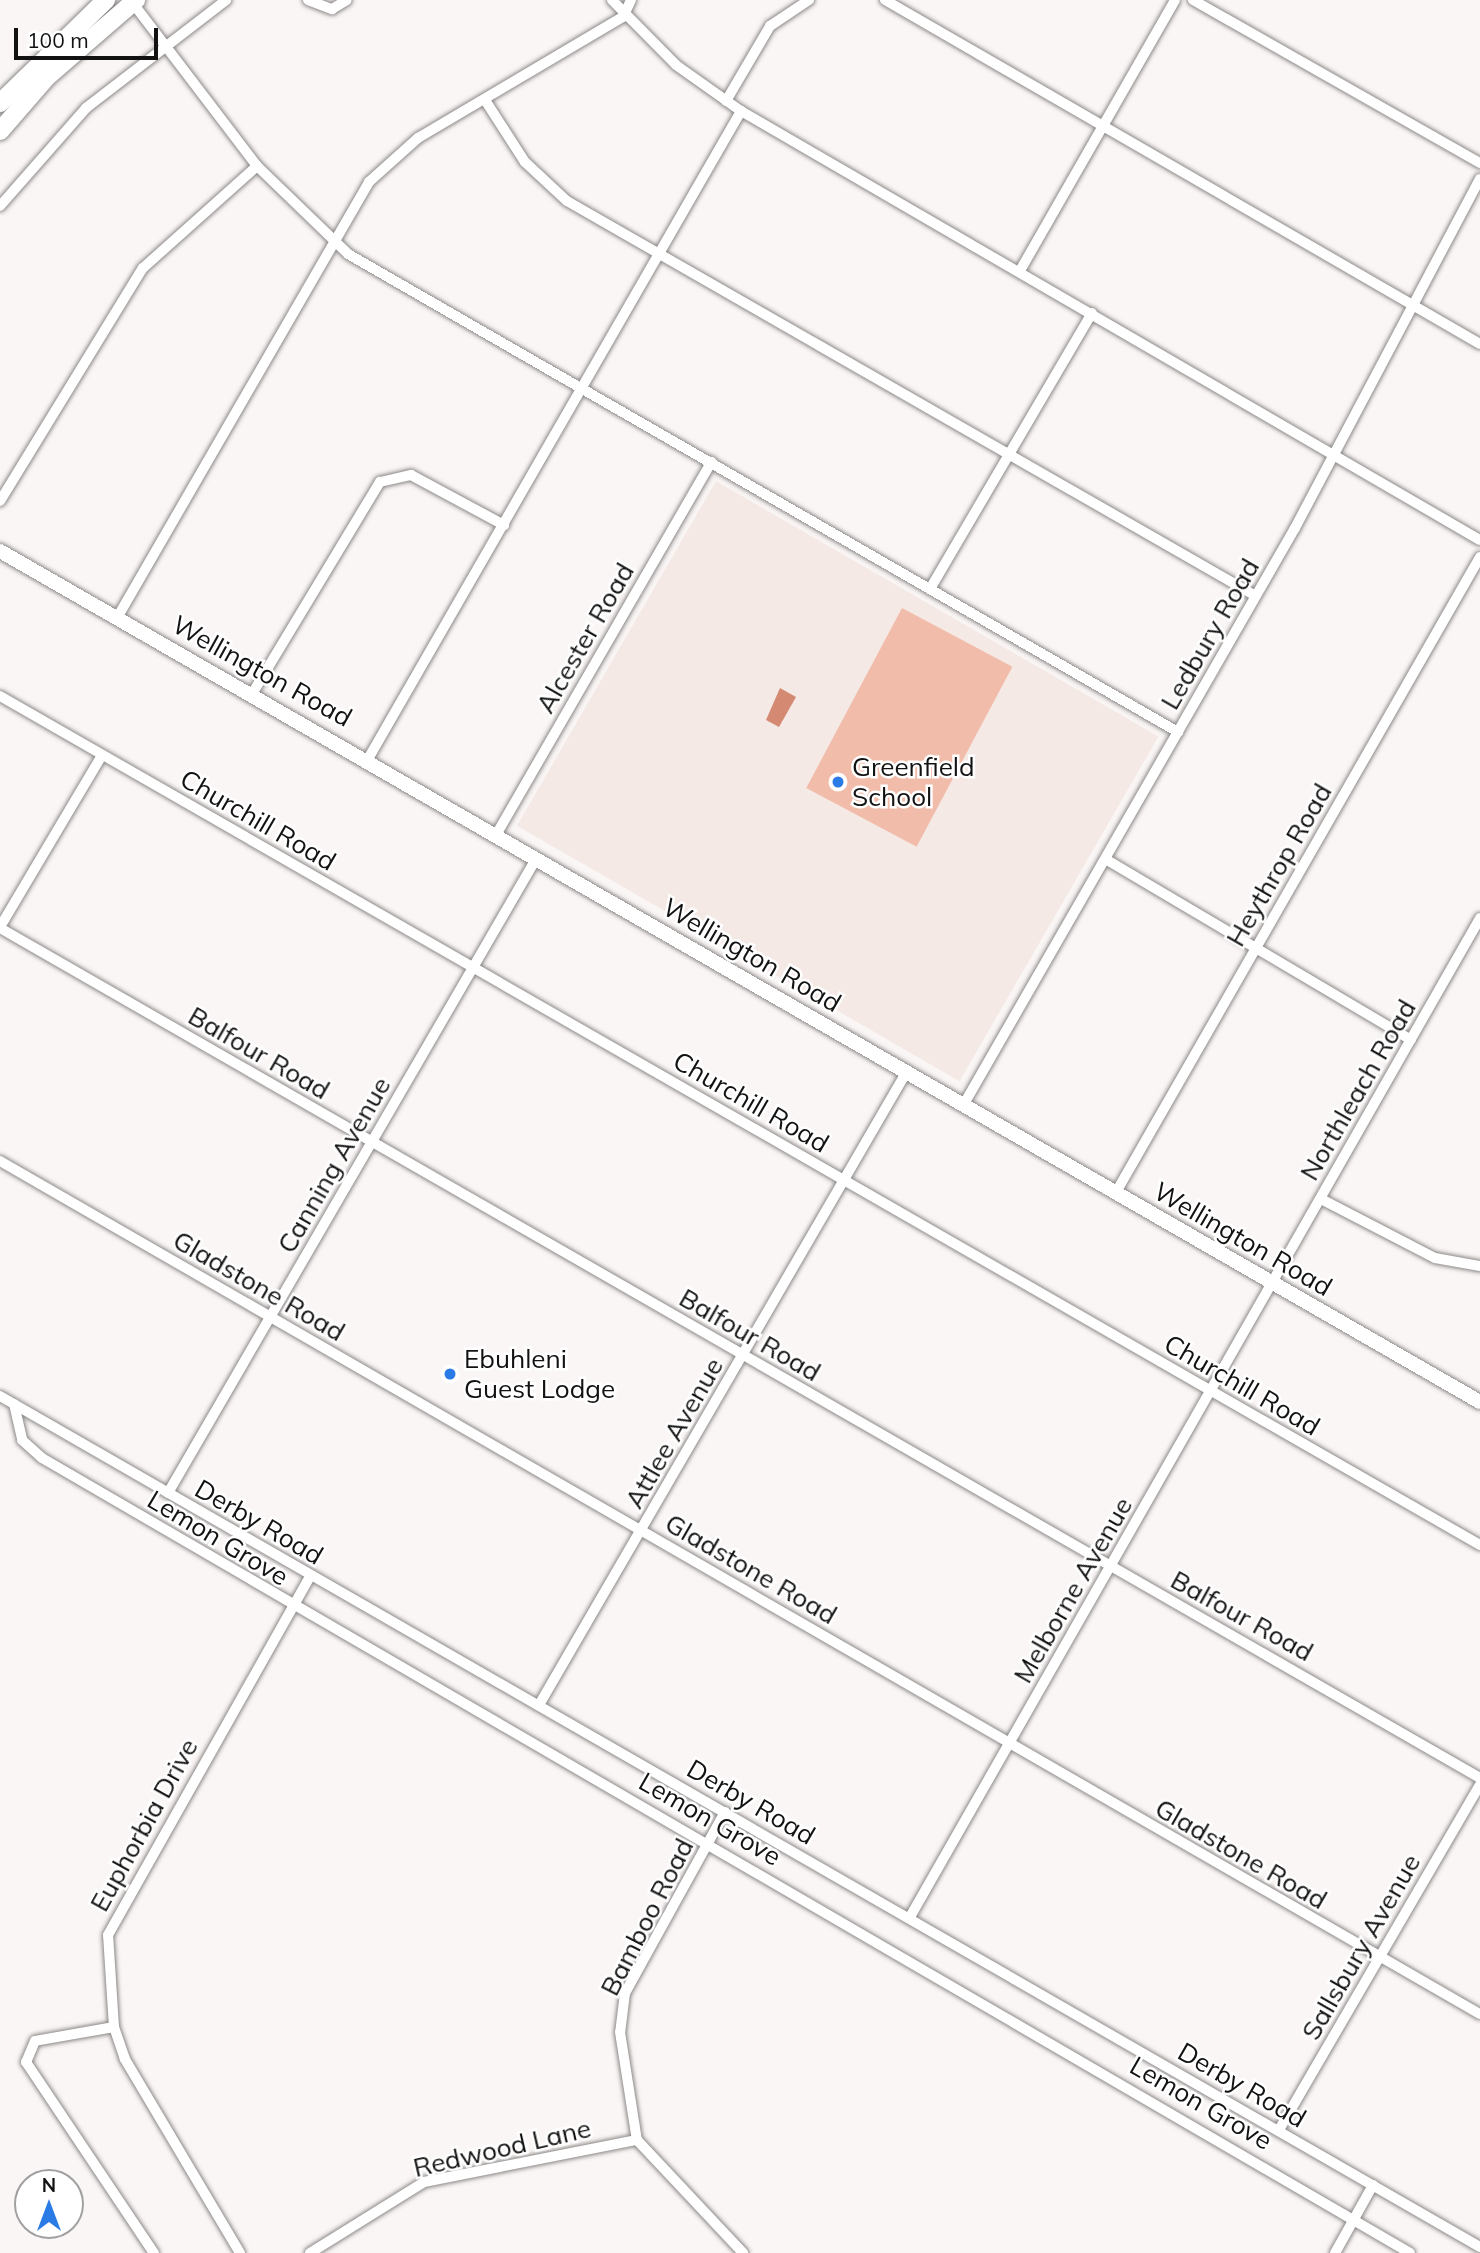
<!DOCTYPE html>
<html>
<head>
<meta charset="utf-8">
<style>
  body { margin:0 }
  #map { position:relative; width:1480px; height:2253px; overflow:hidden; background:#faf6f5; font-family:Mulish,sans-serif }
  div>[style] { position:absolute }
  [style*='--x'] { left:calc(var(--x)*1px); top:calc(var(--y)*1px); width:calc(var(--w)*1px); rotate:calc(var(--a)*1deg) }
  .built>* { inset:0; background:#f4e9e5; transform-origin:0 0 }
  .green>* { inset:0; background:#f2bcaa; transform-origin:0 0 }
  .water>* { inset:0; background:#d48a72 }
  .roads { filter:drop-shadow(0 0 2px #8c8988) drop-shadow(0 0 2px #8c8988) }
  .street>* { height:10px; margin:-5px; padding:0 5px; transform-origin:5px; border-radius:5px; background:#fff }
  .secondary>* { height:14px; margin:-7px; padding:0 7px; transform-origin:7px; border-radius:7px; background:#fff }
  .highway>* { height:18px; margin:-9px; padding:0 9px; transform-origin:9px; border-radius:9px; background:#fff }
  .dots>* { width:19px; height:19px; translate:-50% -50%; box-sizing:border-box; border:4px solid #fff; border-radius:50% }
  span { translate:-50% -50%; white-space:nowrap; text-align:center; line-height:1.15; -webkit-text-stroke:5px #fff; paint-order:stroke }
  .street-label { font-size:26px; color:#131212 }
  .poi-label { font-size:26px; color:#131212 }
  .left { translate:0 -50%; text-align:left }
  .north { position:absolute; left:14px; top:2169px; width:70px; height:70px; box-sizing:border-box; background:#fff; border:2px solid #a1a0a0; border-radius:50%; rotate:0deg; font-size:19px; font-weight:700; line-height:28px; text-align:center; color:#131212 }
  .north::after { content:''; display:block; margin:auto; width:24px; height:32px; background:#2b7be7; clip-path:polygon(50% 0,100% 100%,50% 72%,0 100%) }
  .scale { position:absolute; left:14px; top:28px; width:144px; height:32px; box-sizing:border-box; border:4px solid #131212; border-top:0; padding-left:9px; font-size:21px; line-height:24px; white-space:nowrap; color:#131212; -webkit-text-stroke:5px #fff; paint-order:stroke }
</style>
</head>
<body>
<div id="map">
  <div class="built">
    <div style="left:716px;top:481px;width:511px;height:398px;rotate:30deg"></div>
  </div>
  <div class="green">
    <div style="left:902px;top:608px;width:125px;height:204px;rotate:28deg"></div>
  </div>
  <div class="water">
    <div style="clip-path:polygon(780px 688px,796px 697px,779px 727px,766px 720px)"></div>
  </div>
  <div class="roads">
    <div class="street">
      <div style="--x:308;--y:0;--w:26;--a:21"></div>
      <div style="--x:332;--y:9;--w:17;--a:-31"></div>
      <div style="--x:612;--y:0;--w:91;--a:45.4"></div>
      <div style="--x:676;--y:65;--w:80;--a:35.3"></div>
      <div style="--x:741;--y:111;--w:854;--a:30.14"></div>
      <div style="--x:885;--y:0;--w:687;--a:30.03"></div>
      <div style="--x:1193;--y:0;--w:330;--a:29.6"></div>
      <div style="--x:132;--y:2;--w:206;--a:52.7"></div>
      <div style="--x:257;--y:166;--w:127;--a:44"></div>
      <div style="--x:348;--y:254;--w:958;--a:29.94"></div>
      <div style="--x:485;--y:100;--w:74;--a:57.2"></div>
      <div style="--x:525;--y:162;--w:57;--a:42.9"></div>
      <div style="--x:567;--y:201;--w:792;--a:29.83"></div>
      <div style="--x:726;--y:101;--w:87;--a:-59.6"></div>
      <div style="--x:770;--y:26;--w:47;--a:-33.7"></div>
      <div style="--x:0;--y:206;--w:130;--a:-48.7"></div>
      <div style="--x:86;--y:108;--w:177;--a:-37.6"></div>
      <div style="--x:1021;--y:269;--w:310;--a:-60.2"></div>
      <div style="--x:0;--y:501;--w:273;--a:-58.5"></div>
      <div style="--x:143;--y:268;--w:153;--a:-41.8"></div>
      <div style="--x:930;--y:589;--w:320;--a:-59.6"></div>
      <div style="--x:117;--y:618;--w:504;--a:-59.97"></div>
      <div style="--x:369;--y:182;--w:66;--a:-41.9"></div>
      <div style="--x:418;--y:138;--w:238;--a:-30.6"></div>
      <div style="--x:623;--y:17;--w:19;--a:-65"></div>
      <div style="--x:252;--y:694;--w:248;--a:-58.9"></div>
      <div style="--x:380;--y:482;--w:32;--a:-13"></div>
      <div style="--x:411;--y:475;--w:106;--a:28.3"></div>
      <div style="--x:0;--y:696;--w:1706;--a:29.84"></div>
      <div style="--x:368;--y:759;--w:748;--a:-60.07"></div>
      <div style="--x:496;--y:835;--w:431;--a:-60"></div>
      <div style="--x:1107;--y:860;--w:353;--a:30.6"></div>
      <div style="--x:0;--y:927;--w:200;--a:-59.3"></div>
      <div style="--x:0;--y:928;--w:1707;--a:29.87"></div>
      <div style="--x:964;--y:1104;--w:664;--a:-60.12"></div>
      <div style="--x:1295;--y:528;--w:395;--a:-62.1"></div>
      <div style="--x:0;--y:1161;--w:1708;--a:29.96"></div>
      <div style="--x:1115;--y:1194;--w:734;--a:-60.19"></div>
      <div style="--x:1321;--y:1199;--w:128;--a:27.4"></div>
      <div style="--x:1435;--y:1258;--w:46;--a:10.1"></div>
      <div style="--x:0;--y:1396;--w:1707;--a:29.9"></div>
      <div style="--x:14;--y:1404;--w:37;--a:77"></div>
      <div style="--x:22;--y:1440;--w:27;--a:42"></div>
      <div style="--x:42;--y:1458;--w:1582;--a:30.16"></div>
      <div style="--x:168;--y:1493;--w:733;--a:-59.87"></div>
      <div style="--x:539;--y:1705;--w:731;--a:-59.86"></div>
      <div style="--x:725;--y:1812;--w:207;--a:118.9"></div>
      <div style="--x:625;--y:1993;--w:39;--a:97"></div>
      <div style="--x:620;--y:2032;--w:109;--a:81.1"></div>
      <div style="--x:637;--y:2140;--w:155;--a:46.8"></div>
      <div style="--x:910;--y:1917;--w:1150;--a:-60.29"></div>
      <div style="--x:114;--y:2027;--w:80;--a:170"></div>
      <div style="--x:35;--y:2041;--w:23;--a:113"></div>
      <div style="--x:26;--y:2062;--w:230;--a:56.2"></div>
      <div style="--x:1279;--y:2130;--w:399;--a:-59.8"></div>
      <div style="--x:240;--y:2253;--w:226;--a:-120.7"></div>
      <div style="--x:125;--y:2059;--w:34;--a:-109"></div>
      <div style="--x:114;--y:2027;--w:92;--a:-93.7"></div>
      <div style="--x:108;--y:1935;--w:412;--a:-60.6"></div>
      <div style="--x:310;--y:2253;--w:134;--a:-31.9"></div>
      <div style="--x:424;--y:2182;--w:217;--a:-11.2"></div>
      <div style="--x:1335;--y:2253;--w:78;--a:-60.8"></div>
    </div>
    <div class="secondary">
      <div style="--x:0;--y:551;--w:1707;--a:29.9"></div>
    </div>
    <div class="highway">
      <div style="--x:0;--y:103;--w:148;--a:-44.2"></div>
      <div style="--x:0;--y:131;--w:72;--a:-49"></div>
      <div style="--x:47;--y:77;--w:118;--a:-40.9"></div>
    </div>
  </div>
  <div class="dots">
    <div style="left:838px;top:782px;background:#2b7be7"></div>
    <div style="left:450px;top:1374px;background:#2b7be7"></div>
  </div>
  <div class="street-label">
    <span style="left:1210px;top:634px;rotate:-60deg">Ledbury Road</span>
    <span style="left:585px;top:638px;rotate:-60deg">Alcester Road</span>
    <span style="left:262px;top:671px;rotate:29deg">Wellington Road</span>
    <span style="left:258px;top:820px;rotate:30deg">Churchill Road</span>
    <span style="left:1279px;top:865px;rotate:-60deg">Heythrop Road</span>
    <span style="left:752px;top:955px;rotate:30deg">Wellington Road</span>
    <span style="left:259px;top:1053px;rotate:30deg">Balfour Road</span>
    <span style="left:1358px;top:1090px;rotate:-60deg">Northleach Road</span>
    <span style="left:751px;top:1102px;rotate:30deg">Churchill Road</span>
    <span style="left:334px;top:1165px;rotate:-60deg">Canning Avenue</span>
    <span style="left:1243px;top:1239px;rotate:30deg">Wellington Road</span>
    <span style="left:259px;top:1286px;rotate:30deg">Gladstone Road</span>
    <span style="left:750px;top:1335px;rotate:30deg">Balfour Road</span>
    <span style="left:1242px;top:1385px;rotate:30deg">Churchill Road</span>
    <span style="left:674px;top:1433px;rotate:-60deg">Attlee Avenue</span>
    <span style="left:259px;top:1522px;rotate:30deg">Derby Road</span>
    <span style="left:218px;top:1538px;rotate:31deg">Lemon Grove</span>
    <span style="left:751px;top:1569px;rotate:30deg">Gladstone Road</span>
    <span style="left:1073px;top:1590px;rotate:-60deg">Melborne Avenue</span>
    <span style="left:1242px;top:1616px;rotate:29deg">Balfour Road</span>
    <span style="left:751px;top:1802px;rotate:30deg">Derby Road</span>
    <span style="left:710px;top:1819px;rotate:30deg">Lemon Grove</span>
    <span style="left:144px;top:1825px;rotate:-61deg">Euphorbia Drive</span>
    <span style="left:1241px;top:1854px;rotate:30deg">Gladstone Road</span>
    <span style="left:647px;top:1917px;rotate:-63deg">Bamboo Road</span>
    <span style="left:1361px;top:1947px;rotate:-60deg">Sallsbury Avenue</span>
    <span style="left:1242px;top:2085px;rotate:30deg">Derby Road</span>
    <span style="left:1201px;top:2103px;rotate:30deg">Lemon Grove</span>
    <span style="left:502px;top:2148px;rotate:-13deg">Redwood Lane</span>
  </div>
  <div class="poi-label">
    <span class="left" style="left:852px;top:782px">Greenfield<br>School</span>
    <span class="left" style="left:464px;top:1374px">Ebuhleni<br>Guest Lodge</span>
  </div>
  <div class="north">N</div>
  <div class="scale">100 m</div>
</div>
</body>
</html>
